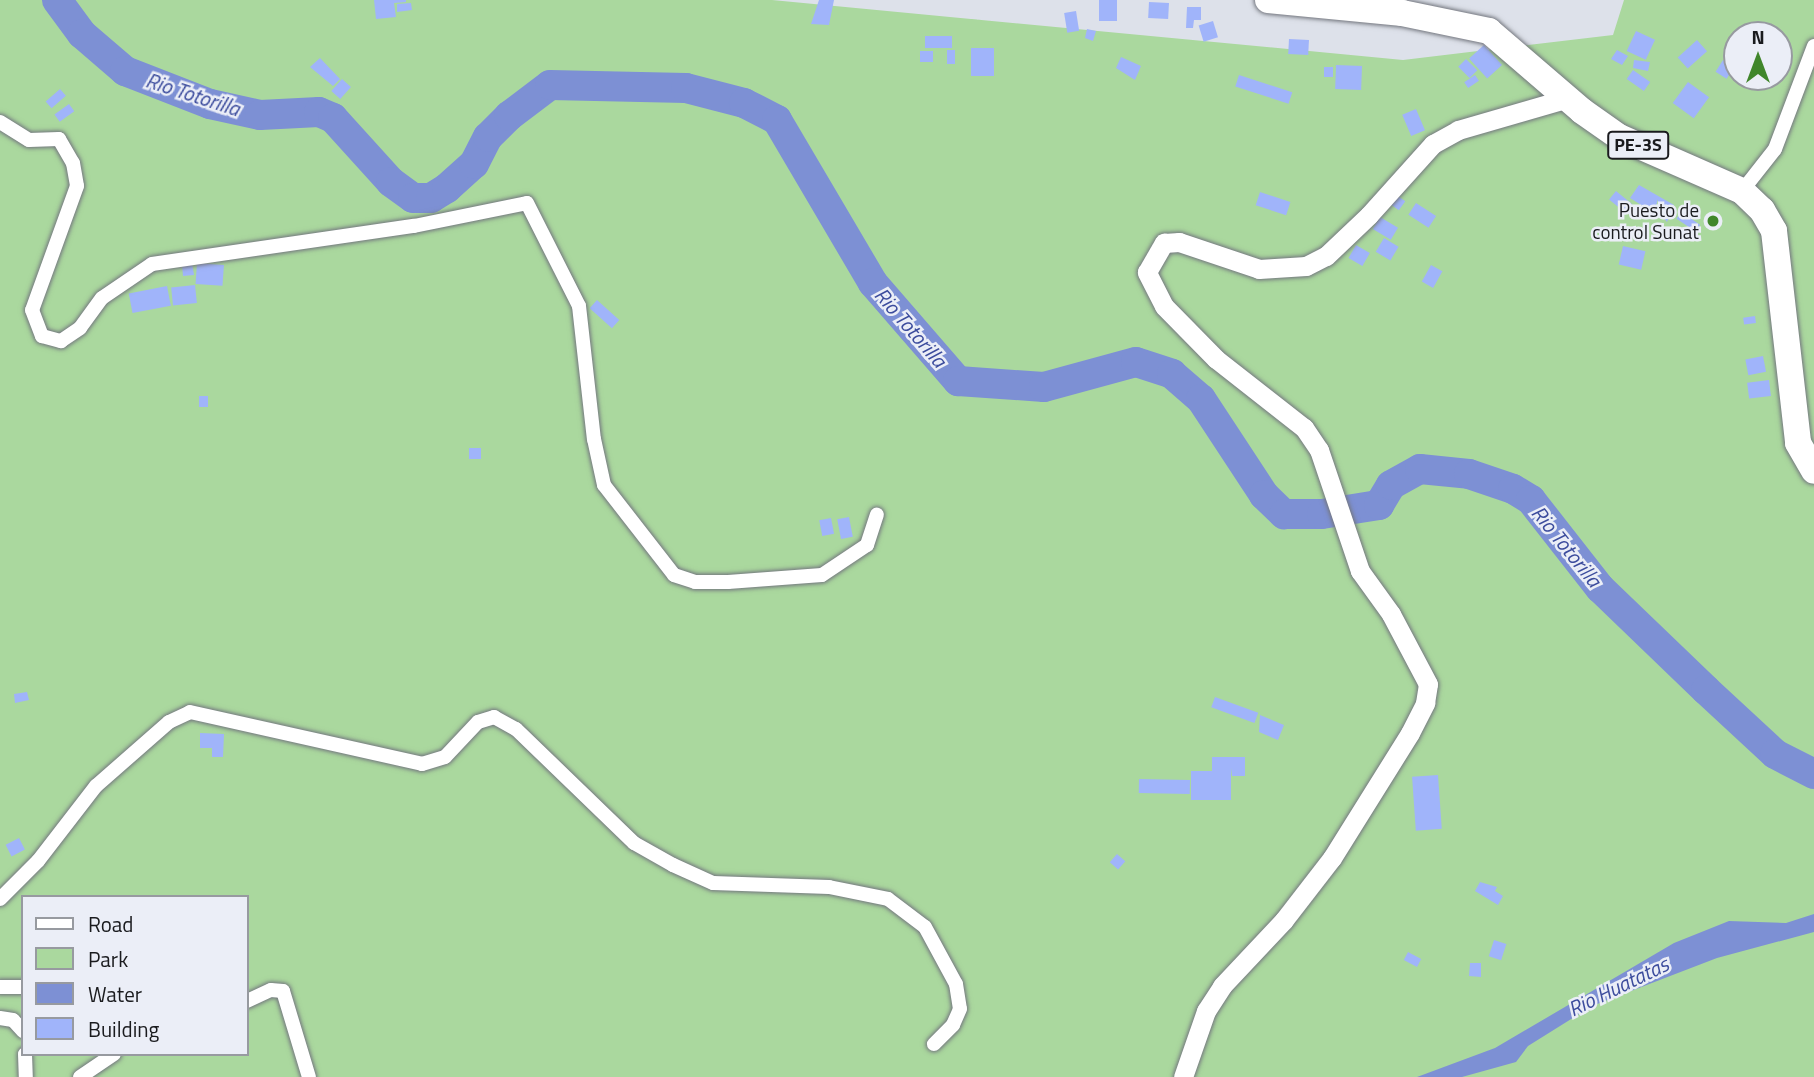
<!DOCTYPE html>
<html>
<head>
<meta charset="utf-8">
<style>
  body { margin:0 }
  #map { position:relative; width:1814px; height:1077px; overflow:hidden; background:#dde1ea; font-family:"Titillium Web",sans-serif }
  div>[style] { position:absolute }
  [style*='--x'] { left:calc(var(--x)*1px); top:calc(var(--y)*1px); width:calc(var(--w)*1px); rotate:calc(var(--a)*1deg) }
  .green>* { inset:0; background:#aad89e }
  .water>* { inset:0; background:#7d90d4 }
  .river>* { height:30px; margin:-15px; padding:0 15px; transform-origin:15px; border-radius:15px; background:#7d90d4 }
  .building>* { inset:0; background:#a0b4fa; transform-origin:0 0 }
  .roads { filter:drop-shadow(0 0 2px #74777f) drop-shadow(0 0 2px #74777f) }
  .street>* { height:14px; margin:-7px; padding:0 7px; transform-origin:7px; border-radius:7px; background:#fff }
  .secondary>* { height:19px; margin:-9.5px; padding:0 9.5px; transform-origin:9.5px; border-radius:9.5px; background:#fff }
  .highway>* { height:26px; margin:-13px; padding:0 13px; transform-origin:13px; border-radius:13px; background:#fff }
  .dots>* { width:19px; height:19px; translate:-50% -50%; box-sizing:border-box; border:4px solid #ebeef7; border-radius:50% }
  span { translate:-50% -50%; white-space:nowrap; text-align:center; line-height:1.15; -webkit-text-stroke:5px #ebeef7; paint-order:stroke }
  .shield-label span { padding:2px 5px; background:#ebeef7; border:2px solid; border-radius:5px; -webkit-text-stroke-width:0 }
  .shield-label { font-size:18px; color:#1a1b1e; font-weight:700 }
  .poi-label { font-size:19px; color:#1a1b1e }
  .right { translate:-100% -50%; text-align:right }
  .water-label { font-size:21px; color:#3c4c9d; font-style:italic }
  .legend { position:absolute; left:21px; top:895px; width:228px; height:161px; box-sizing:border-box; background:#ebeef7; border:2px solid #979aa0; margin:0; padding:9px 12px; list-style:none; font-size:21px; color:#1a1b1e }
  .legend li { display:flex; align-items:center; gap:14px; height:35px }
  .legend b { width:35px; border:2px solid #979aa0 }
  .north { position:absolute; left:1723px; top:21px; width:70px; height:70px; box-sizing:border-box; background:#ebeef7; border:2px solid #979aa0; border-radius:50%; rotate:0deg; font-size:19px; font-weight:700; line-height:28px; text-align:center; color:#1a1b1e }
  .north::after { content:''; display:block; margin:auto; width:24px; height:32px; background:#40862b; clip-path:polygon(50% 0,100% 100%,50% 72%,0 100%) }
</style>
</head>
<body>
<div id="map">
  <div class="green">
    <div style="clip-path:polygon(evenodd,0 0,772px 0,1403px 60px,1613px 35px,1624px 0,1814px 0,1814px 1077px,0 1077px,0 0,1737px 35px,1779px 35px,1779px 77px,1737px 77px,1737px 35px,0 0,23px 897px,247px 897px,247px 1054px,23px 1054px,23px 897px)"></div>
  </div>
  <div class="water">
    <div style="clip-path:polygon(1814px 914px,1814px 932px,1717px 958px,1592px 1006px,1528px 1046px,1516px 1062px,1462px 1077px,1417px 1077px,1495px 1048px,1674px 943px,1729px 921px,1786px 923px)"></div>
  </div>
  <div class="river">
    <div style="--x:57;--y:0;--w:42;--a:53.7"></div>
    <div style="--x:82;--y:34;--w:57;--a:40.7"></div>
    <div style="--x:125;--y:71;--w:91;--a:21.2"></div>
    <div style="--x:210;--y:104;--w:51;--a:12.4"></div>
    <div style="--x:260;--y:115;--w:59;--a:-2.9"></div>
    <div style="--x:319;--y:112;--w:15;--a:23"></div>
    <div style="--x:333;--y:118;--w:86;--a:47.8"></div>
    <div style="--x:391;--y:182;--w:27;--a:36"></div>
    <div style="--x:413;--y:198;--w:18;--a:0"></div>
    <div style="--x:431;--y:198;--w:19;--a:-32"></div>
    <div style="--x:447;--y:188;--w:36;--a:-42"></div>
    <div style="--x:474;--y:164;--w:30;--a:-63"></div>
    <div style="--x:488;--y:137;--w:30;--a:-45"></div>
    <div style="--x:509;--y:116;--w:51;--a:-37.1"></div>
    <div style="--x:550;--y:85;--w:136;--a:1.3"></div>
    <div style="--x:686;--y:88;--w:60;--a:14.5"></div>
    <div style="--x:744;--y:103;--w:37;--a:27"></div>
    <div style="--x:777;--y:120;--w:189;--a:59.5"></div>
    <div style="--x:873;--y:283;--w:130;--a:49.1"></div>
    <div style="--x:958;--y:381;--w:86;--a:4"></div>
    <div style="--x:1044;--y:387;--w:95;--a:-15.2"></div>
    <div style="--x:1136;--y:362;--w:38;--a:18"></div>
    <div style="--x:1172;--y:374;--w:38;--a:41"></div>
    <div style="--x:1201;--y:399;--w:115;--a:56.7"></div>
    <div style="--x:1264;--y:495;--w:28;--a:44"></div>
    <div style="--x:1284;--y:514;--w:38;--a:0"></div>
    <div style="--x:1322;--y:514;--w:58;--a:-9"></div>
    <div style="--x:1379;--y:505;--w:23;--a:-59"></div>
    <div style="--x:1391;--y:485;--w:33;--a:-29"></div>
    <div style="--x:1420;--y:469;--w:49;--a:5.8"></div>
    <div style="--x:1469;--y:474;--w:46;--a:18.8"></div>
    <div style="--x:1513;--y:489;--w:21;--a:31"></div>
    <div style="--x:1531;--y:500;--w:112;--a:51.9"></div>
    <div style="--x:1600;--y:588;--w:147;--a:43.9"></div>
    <div style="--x:1706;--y:690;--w:94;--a:42.8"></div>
    <div style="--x:1775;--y:754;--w:44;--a:27.1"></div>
  </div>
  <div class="building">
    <div style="clip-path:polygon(374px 0,406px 0,406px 2px,394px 3px,396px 17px,376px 19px)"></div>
    <div style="clip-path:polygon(819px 0,834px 0,829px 25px,811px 24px)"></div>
    <div style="left:1099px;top:0;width:18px;height:21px"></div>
    <div style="left:1149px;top:2px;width:20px;height:16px;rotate:3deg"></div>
    <div style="clip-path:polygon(411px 3px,412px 10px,397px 12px,397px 4px)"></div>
    <div style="clip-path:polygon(1187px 7px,1201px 7px,1201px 20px,1194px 20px,1193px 28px,1186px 28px)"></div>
    <div style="left:1076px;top:11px;width:20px;height:12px;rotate:81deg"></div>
    <div style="left:1213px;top:21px;width:17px;height:15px;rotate:73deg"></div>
    <div style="clip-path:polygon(1087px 29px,1096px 31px,1093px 41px,1085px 38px)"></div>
    <div style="left:1636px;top:31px;width:21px;height:22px;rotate:25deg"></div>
    <div style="left:952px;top:36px;width:12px;height:27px;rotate:90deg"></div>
    <div style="left:1289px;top:39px;width:20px;height:15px;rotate:3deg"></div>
    <div style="clip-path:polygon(1730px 39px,1737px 42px,1737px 62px,1724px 58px)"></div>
    <div style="left:1697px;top:40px;width:15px;height:26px;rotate:48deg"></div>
    <div style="left:1484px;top:45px;width:27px;height:20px;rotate:48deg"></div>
    <div style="left:971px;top:48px;width:23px;height:28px"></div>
    <div style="left:947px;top:50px;width:8px;height:14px"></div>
    <div style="clip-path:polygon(1617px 50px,1628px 56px,1622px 65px,1611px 59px)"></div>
    <div style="left:920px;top:51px;width:13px;height:11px"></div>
    <div style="clip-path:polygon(1121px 57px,1141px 66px,1135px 80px,1116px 68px)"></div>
    <div style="clip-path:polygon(320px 58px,340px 79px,333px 86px,310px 67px)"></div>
    <div style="left:1466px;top:59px;width:16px;height:11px;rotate:45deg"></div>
    <div style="clip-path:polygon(1634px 60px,1650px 62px,1648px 71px,1633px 68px)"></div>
    <div style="left:1723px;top:60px;width:13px;height:14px;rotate:32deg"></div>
    <div style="left:1336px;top:65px;width:26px;height:24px;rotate:2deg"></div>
    <div style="left:1324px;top:67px;width:9px;height:10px"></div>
    <div style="left:1633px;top:70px;width:21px;height:11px;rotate:35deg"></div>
    <div style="left:1239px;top:75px;width:56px;height:12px;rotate:18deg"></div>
    <div style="left:1475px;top:75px;width:7px;height:13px;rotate:56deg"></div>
    <div style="left:342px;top:79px;width:12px;height:16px;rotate:42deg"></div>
    <div style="left:1688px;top:82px;width:26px;height:26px;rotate:36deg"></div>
    <div style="left:60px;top:89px;width:9px;height:19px;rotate:49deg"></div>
    <div style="left:69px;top:104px;width:9px;height:18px;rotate:54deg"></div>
    <div style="left:1416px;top:109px;width:23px;height:15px;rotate:67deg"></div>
    <div style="clip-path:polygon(1639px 185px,1674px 205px,1667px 222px,1658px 211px,1658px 199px,1654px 213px,1630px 198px)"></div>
    <div style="left:1616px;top:191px;width:21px;height:11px;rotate:39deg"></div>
    <div style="left:1260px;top:192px;width:32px;height:14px;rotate:18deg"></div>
    <div style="left:1398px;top:196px;width:9px;height:11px;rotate:36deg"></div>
    <div style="left:1416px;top:203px;width:24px;height:14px;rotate:33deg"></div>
    <div style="left:1681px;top:212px;width:23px;height:8px;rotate:34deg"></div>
    <div style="left:1380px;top:217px;width:21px;height:14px;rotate:31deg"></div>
    <div style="left:1384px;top:238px;width:17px;height:16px;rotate:31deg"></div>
    <div style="left:1356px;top:245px;width:16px;height:15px;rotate:30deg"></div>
    <div style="left:1623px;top:246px;width:23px;height:19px;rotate:13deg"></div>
    <div style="clip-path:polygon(192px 263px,194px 275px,183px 276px,182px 265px)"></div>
    <div style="left:197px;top:263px;width:27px;height:21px;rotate:4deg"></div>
    <div style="left:1431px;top:265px;width:13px;height:19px;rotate:29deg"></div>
    <div style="left:195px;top:285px;width:18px;height:24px;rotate:84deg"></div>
    <div style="left:167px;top:286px;width:20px;height:39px;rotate:79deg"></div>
    <div style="left:597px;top:300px;width:30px;height:11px;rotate:42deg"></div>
    <div style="left:1755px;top:316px;width:7px;height:12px;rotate:82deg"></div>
    <div style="left:1763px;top:356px;width:16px;height:18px;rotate:79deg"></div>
    <div style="left:1769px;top:380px;width:16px;height:22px;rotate:83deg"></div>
    <div style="left:199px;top:396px;width:9px;height:11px"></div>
    <div style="left:469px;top:448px;width:12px;height:11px"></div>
    <div style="left:849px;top:517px;width:20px;height:12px;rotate:79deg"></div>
    <div style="left:831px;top:518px;width:16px;height:12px;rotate:79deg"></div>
    <div style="clip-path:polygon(27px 692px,29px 700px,15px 703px,14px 694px)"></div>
    <div style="left:1215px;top:697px;width:46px;height:11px;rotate:20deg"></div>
    <div style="clip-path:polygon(1260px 715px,1284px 725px,1278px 740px,1259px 732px)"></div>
    <div style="clip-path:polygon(200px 733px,224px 734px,223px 757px,212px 757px,212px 748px,200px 748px)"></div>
    <div style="clip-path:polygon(1212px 757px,1245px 757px,1245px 776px,1232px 776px,1231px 768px,1231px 800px,1191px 800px,1191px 771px,1212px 771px)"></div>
    <div style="left:1438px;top:775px;width:54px;height:26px;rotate:86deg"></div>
    <div style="left:1139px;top:779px;width:51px;height:14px;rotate:1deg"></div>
    <div style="left:19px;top:838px;width:13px;height:15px;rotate:63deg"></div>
    <div style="left:1117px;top:854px;width:11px;height:11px;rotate:41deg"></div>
    <div style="clip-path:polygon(1480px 882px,1497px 887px,1495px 891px,1503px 896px,1498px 905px,1475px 891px)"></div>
    <div style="left:1494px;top:940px;width:13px;height:17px;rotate:18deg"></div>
    <div style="left:1408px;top:952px;width:15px;height:9px;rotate:28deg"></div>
    <div style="clip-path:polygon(1470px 963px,1481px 963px,1481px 977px,1469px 976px)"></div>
  </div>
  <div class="roads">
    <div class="street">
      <div style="--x:0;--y:122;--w:34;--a:32"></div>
      <div style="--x:29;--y:140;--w:30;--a:-2"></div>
      <div style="--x:59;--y:139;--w:28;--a:60"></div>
      <div style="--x:73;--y:163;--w:23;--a:80"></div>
      <div style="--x:77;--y:186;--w:132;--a:109.9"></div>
      <div style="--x:32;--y:310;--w:28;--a:69"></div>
      <div style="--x:42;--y:336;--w:20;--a:15"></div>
      <div style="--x:61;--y:341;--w:23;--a:-34"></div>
      <div style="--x:80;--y:328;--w:37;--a:-54"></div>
      <div style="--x:102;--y:298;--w:60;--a:-34.2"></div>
      <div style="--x:152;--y:264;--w:265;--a:-8.3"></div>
      <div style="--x:414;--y:226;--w:115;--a:-11.5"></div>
      <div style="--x:527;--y:203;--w:115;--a:63.2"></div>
      <div style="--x:579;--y:306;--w:134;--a:83.6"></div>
      <div style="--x:594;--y:439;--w:47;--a:77.7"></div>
      <div style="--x:604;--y:485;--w:114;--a:52.1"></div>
      <div style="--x:674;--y:575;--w:22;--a:18"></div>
      <div style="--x:695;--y:582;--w:33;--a:0"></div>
      <div style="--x:728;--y:582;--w:94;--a:-4.3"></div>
      <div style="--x:822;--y:575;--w:54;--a:-33.7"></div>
      <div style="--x:867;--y:545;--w:32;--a:-72"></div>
      <div style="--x:1742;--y:191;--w:53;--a:-51.8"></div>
      <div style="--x:1775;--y:149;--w:110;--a:-69.3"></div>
      <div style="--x:0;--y:899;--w:54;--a:-45"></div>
      <div style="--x:38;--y:861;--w:95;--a:-52.3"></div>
      <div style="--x:96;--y:786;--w:97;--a:-41.2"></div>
      <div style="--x:169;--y:722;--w:23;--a:-25"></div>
      <div style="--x:190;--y:712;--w:238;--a:12.6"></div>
      <div style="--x:422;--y:764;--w:24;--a:-17"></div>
      <div style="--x:445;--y:757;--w:48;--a:-46.7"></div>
      <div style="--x:478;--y:722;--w:17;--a:-17"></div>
      <div style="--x:494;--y:717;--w:25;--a:29"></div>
      <div style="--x:516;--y:729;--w:164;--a:44"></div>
      <div style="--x:634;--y:843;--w:45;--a:29.4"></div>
      <div style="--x:673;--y:865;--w:44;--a:24.2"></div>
      <div style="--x:713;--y:883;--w:116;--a:2"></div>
      <div style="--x:829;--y:887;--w:60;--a:11.5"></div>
      <div style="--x:888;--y:899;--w:46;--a:37.1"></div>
      <div style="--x:925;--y:927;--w:65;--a:61.5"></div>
      <div style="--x:956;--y:984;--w:25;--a:81"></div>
      <div style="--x:960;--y:1009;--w:17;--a:114"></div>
      <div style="--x:953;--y:1025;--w:27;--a:135"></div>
      <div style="--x:0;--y:987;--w:23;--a:0"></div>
      <div style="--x:247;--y:1001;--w:26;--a:-25"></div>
      <div style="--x:271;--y:990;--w:12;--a:5"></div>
      <div style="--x:283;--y:991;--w:90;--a:73.2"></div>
      <div style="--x:0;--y:1018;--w:13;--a:9"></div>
      <div style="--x:13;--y:1020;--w:15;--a:48"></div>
      <div style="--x:25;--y:1054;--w:23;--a:88"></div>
      <div style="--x:80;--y:1077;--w:41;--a:-34.1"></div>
    </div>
    <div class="secondary">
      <div style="--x:1183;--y:1077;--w:70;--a:-70.8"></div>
      <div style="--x:1206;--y:1011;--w:30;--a:-57"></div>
      <div style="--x:1222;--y:986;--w:91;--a:-46.8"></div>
      <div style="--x:1284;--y:920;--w:78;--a:-52.3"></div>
      <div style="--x:1332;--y:858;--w:147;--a:-58"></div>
      <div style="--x:1410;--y:733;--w:34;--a:-63"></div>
      <div style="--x:1425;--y:703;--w:19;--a:-81"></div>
      <div style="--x:1428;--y:684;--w:79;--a:-117.9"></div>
      <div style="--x:1391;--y:614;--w:53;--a:-125.8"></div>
      <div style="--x:1360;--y:571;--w:128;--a:-108.7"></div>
      <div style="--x:1319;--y:450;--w:27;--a:-124"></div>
      <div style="--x:1304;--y:428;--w:112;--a:-141.9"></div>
      <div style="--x:1216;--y:359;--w:74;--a:-134.5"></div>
      <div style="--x:1164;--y:306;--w:38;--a:-117"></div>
      <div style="--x:1147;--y:272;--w:34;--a:-60"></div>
      <div style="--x:1164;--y:243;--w:15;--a:-4"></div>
      <div style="--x:1179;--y:242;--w:84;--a:18.6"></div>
      <div style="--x:1259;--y:269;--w:47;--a:-3.7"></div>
      <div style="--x:1306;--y:266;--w:22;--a:-27"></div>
      <div style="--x:1326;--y:256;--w:59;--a:-43.6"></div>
      <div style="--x:1369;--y:215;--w:96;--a:-48"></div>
      <div style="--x:1433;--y:144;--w:29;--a:-29"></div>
      <div style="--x:1458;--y:130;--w:115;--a:-16.2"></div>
    </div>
    <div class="highway">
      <div style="--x:1268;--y:0;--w:135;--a:5.5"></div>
      <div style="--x:1402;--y:13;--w:89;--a:11.7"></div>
      <div style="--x:1489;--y:31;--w:123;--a:40.7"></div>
      <div style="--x:1582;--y:111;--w:45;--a:35.1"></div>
      <div style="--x:1619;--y:137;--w:134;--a:23.7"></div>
      <div style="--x:1742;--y:191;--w:28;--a:44"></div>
      <div style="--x:1762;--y:210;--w:24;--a:60"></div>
      <div style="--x:1774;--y:231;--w:213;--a:83.5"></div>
      <div style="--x:1798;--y:443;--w:32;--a:60"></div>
    </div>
  </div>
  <div class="dots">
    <div style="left:1713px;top:221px;background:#40862b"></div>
  </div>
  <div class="shield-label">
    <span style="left:1638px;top:145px">PE-3S</span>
  </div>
  <div class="poi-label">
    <span class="right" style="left:1699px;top:221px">Puesto de<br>control Sunat</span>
  </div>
  <div class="water-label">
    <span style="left:193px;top:94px;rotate:18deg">Rio Totorilla</span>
    <span style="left:911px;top:327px;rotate:49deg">Rio Totorilla</span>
    <span style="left:1567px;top:546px;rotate:51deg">Rio Totorilla</span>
    <span style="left:1618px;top:986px;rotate:-26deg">Rio Huatatas</span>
  </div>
  <ul class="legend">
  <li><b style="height:9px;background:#fff"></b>Road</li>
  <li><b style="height:19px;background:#aad89e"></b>Park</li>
  <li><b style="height:19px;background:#7d90d4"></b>Water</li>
  <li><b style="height:19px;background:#a0b4fa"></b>Building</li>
  </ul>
  <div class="north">N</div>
</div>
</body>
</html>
